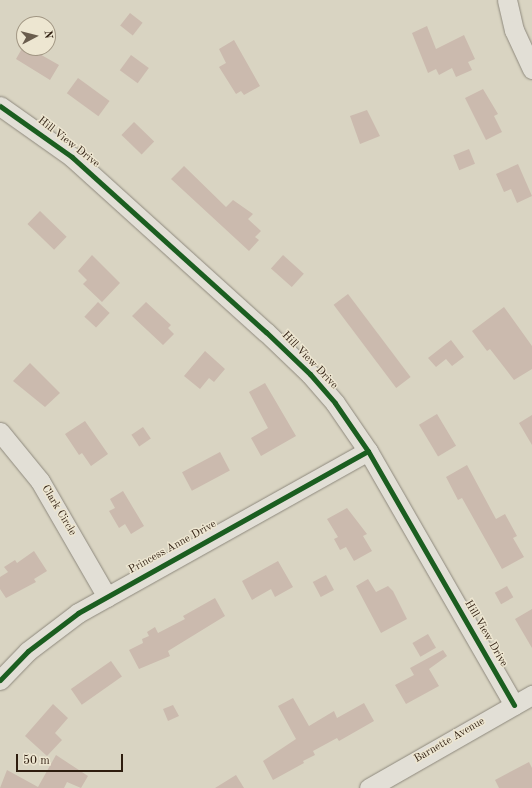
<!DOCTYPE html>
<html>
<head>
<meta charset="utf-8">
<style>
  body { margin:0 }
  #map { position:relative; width:532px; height:788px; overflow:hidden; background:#d9d4c2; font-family:"Old Standard TT",serif }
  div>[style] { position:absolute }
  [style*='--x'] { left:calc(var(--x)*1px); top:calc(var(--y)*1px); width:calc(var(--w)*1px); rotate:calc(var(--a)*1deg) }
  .building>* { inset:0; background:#cbbaae; transform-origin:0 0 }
  .roads { filter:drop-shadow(0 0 1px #8e897d) drop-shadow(0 0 1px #8e897d) }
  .minor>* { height:19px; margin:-9.5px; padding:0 9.5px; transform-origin:9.5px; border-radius:9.5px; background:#e2dfd6 }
  .cycleway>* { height:5px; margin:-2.5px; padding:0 2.5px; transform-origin:2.5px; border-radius:2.5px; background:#1b5e20 }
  span { translate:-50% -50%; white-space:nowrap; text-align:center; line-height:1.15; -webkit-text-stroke:3px #ede6d1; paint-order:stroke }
  .street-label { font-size:11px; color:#2e1d0f }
  .north { position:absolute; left:16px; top:16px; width:40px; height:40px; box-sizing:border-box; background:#ede6d1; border:1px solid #a19683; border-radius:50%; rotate:83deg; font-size:11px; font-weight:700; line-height:16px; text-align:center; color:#2e1d0f }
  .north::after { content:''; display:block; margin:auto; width:14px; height:18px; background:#6a5d4e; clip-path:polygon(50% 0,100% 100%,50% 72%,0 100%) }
  .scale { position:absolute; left:16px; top:754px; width:107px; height:18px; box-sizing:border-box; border:2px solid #2e1d0f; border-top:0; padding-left:5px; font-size:12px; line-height:14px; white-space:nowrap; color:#2e1d0f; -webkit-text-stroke:3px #ede6d1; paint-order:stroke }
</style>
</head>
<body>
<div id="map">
  <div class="building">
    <div style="left:130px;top:13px;width:16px;height:16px;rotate:38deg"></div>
    <div style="clip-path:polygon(427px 26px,436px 49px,464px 35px,475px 59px,468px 62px,472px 70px,456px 77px,452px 68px,439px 75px,436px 69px,428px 73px,412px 33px)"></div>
    <div style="clip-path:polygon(234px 40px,260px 86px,244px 95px,241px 91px,236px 94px,219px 67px,226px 63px,219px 49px)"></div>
    <div style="clip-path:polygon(24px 45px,24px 48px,29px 48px,59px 65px,50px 80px,16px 59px)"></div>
    <div style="left:131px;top:55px;width:22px;height:19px;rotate:36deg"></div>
    <div style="left:78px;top:78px;width:39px;height:19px;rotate:36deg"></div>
    <div style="clip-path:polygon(483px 89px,498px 114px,494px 116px,502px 132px,486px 140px,465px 98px)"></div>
    <div style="clip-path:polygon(367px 110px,380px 136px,360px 144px,350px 116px)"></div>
    <div style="left:134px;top:122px;width:28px;height:18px;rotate:44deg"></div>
    <div style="left:469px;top:149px;width:16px;height:17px;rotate:68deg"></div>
    <div style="clip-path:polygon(518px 164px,532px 196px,517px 203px,511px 189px,504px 192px,496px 174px)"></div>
    <div style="clip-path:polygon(184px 166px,226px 207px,233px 200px,253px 214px,248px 219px,261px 231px,255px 237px,259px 240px,249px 251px,171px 179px)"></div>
    <div style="left:40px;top:211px;width:37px;height:18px;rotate:44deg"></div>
    <div style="clip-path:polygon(92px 255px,120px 283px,102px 302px,83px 284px,87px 280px,78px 271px)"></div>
    <div style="left:283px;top:255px;width:28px;height:18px;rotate:42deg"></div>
    <div style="left:348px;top:294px;width:104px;height:18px;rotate:53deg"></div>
    <div style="left:98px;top:302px;width:16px;height:20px;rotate:43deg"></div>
    <div style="clip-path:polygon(146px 302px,171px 325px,168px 328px,174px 334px,163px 345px,132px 316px)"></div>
    <div style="clip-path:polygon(504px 307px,532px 346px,532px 369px,514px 380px,490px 349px,487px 351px,472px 331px)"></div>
    <div style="clip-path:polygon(451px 340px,464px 357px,452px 366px,446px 359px,436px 367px,428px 358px)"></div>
    <div style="clip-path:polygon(205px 351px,225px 369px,214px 382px,209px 378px,200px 389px,184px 376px)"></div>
    <div style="clip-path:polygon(30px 363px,60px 393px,45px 407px,13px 381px)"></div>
    <div style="clip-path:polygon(265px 383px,296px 436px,261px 456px,251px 438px,268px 428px,249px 392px)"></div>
    <div style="left:437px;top:414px;width:37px;height:21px;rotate:59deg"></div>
    <div style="clip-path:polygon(532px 415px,532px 445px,519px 423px)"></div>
    <div style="clip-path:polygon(85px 421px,108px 454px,91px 466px,82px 453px,79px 455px,65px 434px)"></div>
    <div style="left:143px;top:427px;width:14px;height:14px;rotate:56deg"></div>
    <div style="left:220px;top:452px;width:21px;height:43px;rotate:62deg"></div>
    <div style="clip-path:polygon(467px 465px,496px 519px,505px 514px,517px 536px,513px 538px,524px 557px,502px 569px,462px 498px,458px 500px,446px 477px)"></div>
    <div style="clip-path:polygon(123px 491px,144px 526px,131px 534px,125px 524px,119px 528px,109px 511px,115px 508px,110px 499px)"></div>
    <div style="clip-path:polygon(347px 508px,367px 534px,363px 536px,372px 551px,354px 561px,346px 547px,340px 550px,334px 539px,338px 537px,327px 519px)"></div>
    <div style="clip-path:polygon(34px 551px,47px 571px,34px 579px,36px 582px,6px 598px,0 589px,0 577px,8px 572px,4px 567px,15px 560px,17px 563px)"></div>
    <div style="clip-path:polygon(278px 561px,293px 587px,275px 597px,271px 589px,252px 600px,242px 581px)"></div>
    <div style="left:326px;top:575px;width:17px;height:15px;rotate:62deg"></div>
    <div style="clip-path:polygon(368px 579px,376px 592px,388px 586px,393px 591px,407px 619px,381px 633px,356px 586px)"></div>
    <div style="left:507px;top:586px;width:13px;height:14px;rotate:61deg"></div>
    <div style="clip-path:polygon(215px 598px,225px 616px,168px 651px,170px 656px,139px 669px,129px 650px,143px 643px,142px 639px,149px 636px,147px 632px,155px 627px,158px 633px,185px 619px,183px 616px)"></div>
    <div style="clip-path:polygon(532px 609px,532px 648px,515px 619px)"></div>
    <div style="left:428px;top:634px;width:16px;height:18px;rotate:60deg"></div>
    <div style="clip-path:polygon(443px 650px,447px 656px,429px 669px,439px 686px,406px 704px,395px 685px,414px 675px,410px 668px)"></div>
    <div style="left:111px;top:661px;width:19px;height:49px;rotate:55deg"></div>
    <div style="clip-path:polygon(293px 698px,309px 726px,334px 711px,337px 718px,364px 703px,374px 721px,339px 741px,337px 738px,313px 751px,315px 755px,303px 761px,304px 763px,273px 780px,263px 761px,296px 739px,278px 706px)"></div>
    <div style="clip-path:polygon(53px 704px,68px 718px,55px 733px,62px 740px,47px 756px,25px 736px)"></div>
    <div style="clip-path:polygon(173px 705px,179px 716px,168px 721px,163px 709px)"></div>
    <div style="clip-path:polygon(56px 755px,88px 776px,81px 788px,67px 782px,64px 788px,0 788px,7px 770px,38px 787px)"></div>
    <div style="clip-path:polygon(529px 762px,532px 768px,532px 788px,499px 788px,495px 780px)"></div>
    <div style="clip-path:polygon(236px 775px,244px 788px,215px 788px)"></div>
  </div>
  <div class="roads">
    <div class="minor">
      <div style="--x:507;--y:0;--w:31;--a:77"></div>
      <div style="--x:514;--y:30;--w:43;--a:65.2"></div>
      <div style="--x:0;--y:106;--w:88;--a:35.3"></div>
      <div style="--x:72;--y:157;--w:261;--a:42.1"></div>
      <div style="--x:266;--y:332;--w:61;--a:43.7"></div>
      <div style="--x:310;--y:374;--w:38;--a:49"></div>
      <div style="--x:335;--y:403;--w:58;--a:55.5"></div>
      <div style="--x:368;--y:451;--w:293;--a:60.1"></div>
      <div style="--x:0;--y:432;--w:63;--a:50.8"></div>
      <div style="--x:40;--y:481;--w:134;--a:60"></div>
      <div style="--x:0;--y:680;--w:40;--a:-46"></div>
      <div style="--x:28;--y:651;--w:63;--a:-37.2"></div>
      <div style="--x:78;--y:613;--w:332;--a:-29.2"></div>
      <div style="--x:369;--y:788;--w:188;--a:-29.7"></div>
    </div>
  </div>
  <div class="cycleway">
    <div style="--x:0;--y:106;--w:88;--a:35.3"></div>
    <div style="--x:72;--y:157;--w:261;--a:42.1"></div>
    <div style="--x:266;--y:332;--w:61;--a:43.7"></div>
    <div style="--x:310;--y:374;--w:38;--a:49"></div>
    <div style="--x:335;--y:403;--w:58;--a:55.5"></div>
    <div style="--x:368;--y:451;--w:293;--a:60.1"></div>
    <div style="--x:0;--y:680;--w:40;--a:-46"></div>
    <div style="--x:28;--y:651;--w:63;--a:-37.2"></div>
    <div style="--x:78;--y:613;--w:332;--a:-29.2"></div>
  </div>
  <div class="street-label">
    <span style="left:68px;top:143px;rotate:38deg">Hill View Drive</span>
    <span style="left:309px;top:361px;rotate:46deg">Hill View Drive</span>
    <span style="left:58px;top:511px;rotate:59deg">Clark Circle</span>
    <span style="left:173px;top:548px;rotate:-29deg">Princess Anne Drive</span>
    <span style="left:485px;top:634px;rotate:60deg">Hill View Drive</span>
    <span style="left:450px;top:741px;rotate:-30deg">Barnette Avenue</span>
  </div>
  <div class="north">N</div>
  <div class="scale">50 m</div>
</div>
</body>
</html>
